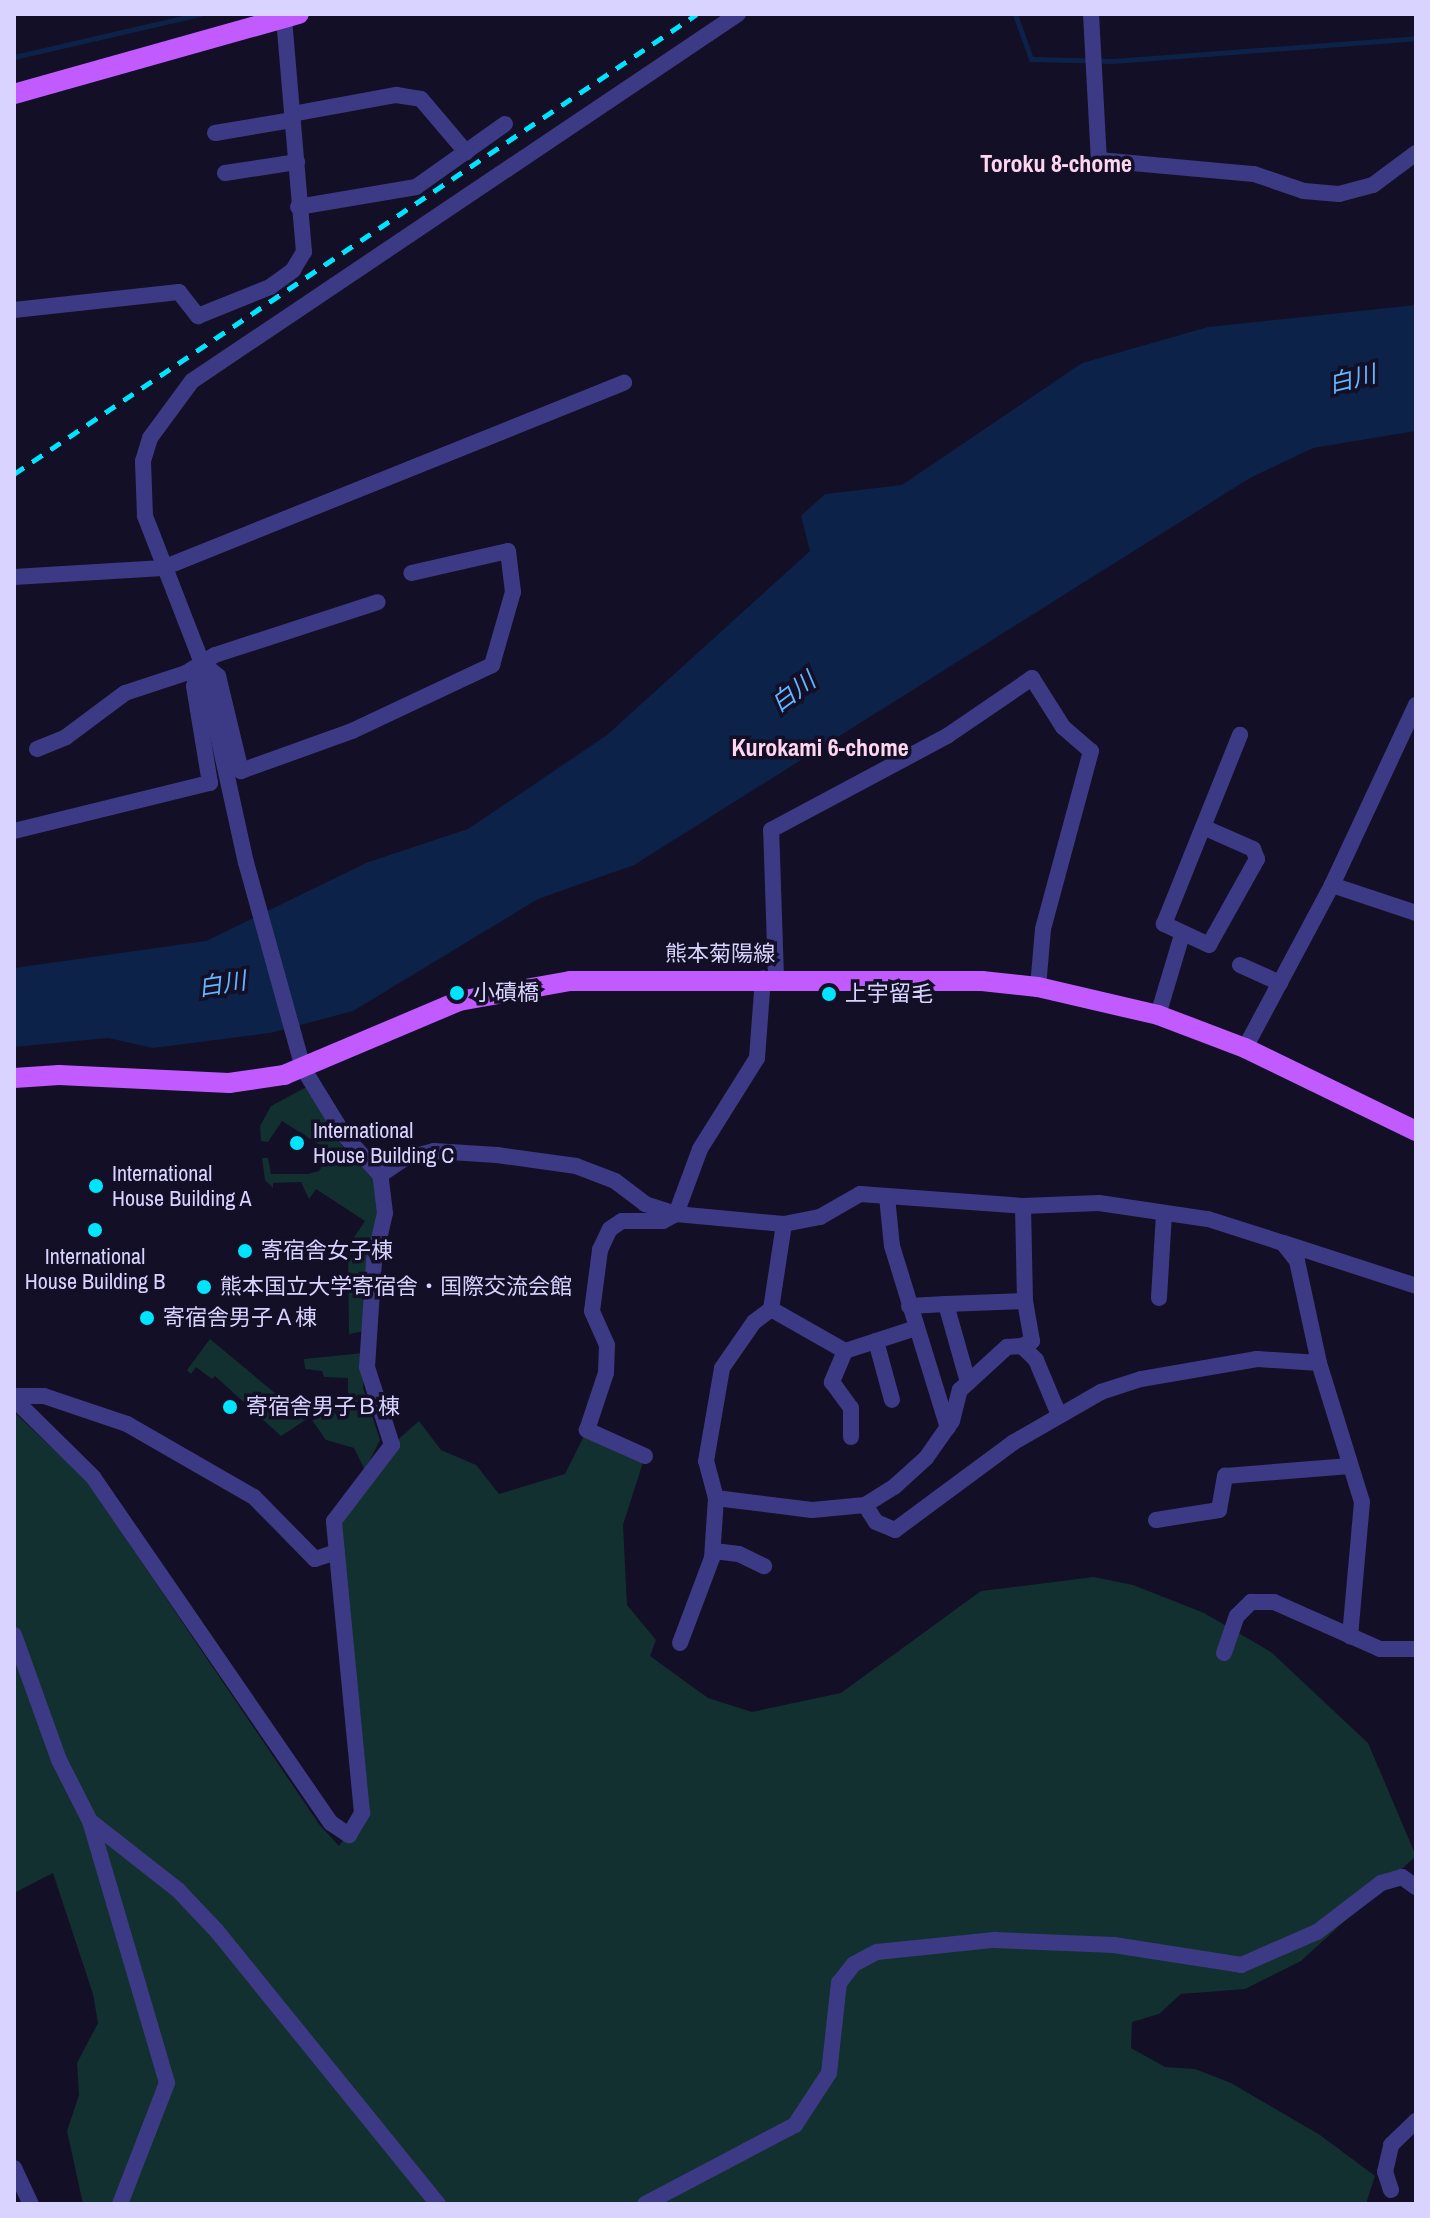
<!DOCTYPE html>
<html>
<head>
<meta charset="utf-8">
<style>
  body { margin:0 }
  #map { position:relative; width:1430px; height:2218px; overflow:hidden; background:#130f26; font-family:"Archivo Narrow","Noto Sans JP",sans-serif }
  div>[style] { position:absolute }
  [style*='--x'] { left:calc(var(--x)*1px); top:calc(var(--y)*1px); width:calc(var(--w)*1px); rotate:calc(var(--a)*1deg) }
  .green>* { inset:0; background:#12302f }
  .water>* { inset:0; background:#0c2248 }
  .stream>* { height:5px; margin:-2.5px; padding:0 2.5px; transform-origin:2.5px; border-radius:2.5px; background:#0c2248 }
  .minor>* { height:16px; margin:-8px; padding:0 8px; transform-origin:8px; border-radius:8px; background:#3d3a85 }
  .major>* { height:20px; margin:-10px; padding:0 10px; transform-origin:10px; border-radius:10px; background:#c25bff }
  .rail>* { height:5px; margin-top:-2.5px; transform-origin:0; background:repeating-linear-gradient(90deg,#00e5ff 0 12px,transparent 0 22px) }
  .dots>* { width:22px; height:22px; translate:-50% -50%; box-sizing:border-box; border:4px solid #130f26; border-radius:50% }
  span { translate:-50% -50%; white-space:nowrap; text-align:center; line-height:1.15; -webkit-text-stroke:7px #130f26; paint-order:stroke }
  .street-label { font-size:22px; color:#d9d4ff }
  .poi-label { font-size:22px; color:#d9d4ff }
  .left { translate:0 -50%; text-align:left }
  .neighbourhood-label { font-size:24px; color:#ffd6f0; font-weight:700 }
  .water-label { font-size:24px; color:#62b6ff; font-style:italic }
  .frame { position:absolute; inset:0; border:16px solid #d9d4ff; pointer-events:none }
</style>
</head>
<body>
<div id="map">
  <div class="green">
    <div style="clip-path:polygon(314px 1083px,335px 1138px,374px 1180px,379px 1198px,375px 1242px,351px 1242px,365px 1221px,316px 1189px,309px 1199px,301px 1182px,273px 1183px,273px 1188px,265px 1180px,262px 1158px,268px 1158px,271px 1174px,308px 1174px,319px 1171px,331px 1152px,282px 1121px,268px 1142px,261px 1141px,260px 1126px,271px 1106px)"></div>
    <div style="clip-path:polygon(372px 1249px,364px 1331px,349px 1334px,348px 1255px,315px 1252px)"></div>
    <div style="clip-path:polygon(210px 1339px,288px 1404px,299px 1394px,300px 1399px,325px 1400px,326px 1405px,348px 1406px,348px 1378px,324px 1377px,322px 1371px,305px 1369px,304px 1359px,363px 1353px,363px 1388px,380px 1440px,365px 1470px,354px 1448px,326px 1440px,310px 1417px,281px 1436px,215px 1376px,212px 1379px,196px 1367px,191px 1374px,187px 1370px)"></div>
    <div style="clip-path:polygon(14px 1412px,86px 1480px,319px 1824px,339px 1846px,362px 1813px,334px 1521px,392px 1445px,419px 1421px,441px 1450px,476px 1465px,499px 1494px,565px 1474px,587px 1430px,645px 1456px,623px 1525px,627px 1605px,656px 1640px,650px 1656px,708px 1698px,752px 1712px,841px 1693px,981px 1591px,1094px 1577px,1133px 1585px,1204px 1613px,1271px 1652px,1368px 1743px,1416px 1856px,1301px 1961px,1245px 1989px,1181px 1994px,1159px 2014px,1132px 2022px,1131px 2048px,1165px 2067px,1195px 2069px,1231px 2083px,1320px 2135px,1375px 2176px,1366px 2204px,83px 2204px,67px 2131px,79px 2095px,77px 2063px,98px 2023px,93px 1994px,53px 1873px,14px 1893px)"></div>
  </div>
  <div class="water">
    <div style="clip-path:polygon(1416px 305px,1416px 431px,1313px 448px,1250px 478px,634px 865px,538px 899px,353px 1011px,270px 1033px,153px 1048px,108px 1038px,14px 1047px,14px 968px,206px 941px,366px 863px,468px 829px,607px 735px,810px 551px,801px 516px,825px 494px,902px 485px,1082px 363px,1208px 327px)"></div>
  </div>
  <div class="stream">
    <div style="--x:1015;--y:14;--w:48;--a:70.4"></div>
    <div style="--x:1031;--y:59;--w:82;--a:1.4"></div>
    <div style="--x:1113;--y:61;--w:304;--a:-4.3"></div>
    <div style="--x:14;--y:57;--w:191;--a:-13"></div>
  </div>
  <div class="minor">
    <div style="--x:1091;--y:14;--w:146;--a:86.9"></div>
    <div style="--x:1099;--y:160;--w:156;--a:5.2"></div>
    <div style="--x:1254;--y:174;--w:53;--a:18.8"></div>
    <div style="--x:1304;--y:191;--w:35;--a:5"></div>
    <div style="--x:1339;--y:194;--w:35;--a:-15"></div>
    <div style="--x:1373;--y:185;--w:54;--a:-36.7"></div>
    <div style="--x:292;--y:114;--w:106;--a:-10.4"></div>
    <div style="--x:396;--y:95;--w:25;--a:9"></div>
    <div style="--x:421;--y:99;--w:70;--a:49.7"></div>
    <div style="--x:215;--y:133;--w:79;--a:-9.5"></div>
    <div style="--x:225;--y:173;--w:73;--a:-8.7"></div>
    <div style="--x:298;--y:207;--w:120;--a:-9.6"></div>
    <div style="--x:416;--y:187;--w:109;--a:-35.3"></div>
    <div style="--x:14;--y:310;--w:166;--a:-6.2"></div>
    <div style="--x:179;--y:292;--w:31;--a:52"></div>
    <div style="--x:198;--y:316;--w:78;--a:-21.9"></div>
    <div style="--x:270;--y:287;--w:29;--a:-36"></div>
    <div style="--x:293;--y:270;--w:21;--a:-59"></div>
    <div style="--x:304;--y:252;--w:234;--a:-94.9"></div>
    <div style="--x:14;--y:577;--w:149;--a:-3.5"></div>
    <div style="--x:163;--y:568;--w:497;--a:-21.9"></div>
    <div style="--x:37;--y:749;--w:31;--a:-22"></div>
    <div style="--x:66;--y:737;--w:74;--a:-36.7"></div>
    <div style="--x:125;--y:693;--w:64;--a:-18.2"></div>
    <div style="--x:186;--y:673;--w:34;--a:-32"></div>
    <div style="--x:215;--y:655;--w:171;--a:-18"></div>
    <div style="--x:1203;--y:827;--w:55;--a:23.7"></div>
    <div style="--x:1253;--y:849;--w:11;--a:68"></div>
    <div style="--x:1257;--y:859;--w:98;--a:119.2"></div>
    <div style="--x:1209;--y:945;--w:50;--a:-155"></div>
    <div style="--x:1164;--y:924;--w:204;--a:-68.1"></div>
    <div style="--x:14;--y:831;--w:202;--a:-13.8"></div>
    <div style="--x:210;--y:783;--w:98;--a:-99.4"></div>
    <div style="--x:194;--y:686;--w:24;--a:-71"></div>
    <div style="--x:202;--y:663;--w:21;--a:39"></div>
    <div style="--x:218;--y:676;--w:98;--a:76.4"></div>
    <div style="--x:241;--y:771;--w:118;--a:-19.8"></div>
    <div style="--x:352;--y:731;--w:155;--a:-25.2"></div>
    <div style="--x:492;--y:665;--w:76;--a:-74"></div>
    <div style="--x:513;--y:592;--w:41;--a:-97"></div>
    <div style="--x:508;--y:551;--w:99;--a:167.2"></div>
    <div style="--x:1332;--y:885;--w:89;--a:18.4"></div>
    <div style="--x:1240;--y:965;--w:44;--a:24.2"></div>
    <div style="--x:776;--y:977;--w:147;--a:-91.9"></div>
    <div style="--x:771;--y:830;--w:200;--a:-28.1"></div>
    <div style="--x:947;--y:736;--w:103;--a:-34.3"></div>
    <div style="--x:1032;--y:678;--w:58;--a:57.7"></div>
    <div style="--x:1063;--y:727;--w:37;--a:41"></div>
    <div style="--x:1091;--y:751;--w:184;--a:105.1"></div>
    <div style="--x:1043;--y:929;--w:58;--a:94.9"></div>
    <div style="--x:1158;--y:1015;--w:84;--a:-73.3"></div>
    <div style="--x:1245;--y:1048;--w:185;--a:-61.9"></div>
    <div style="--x:1332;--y:885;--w:199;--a:-65"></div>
    <div style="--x:380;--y:1175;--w:29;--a:-34"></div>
    <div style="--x:404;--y:1159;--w:31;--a:-15"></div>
    <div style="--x:434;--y:1151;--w:63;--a:3.6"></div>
    <div style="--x:497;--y:1155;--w:80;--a:7.9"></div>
    <div style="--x:576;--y:1166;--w:42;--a:21"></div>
    <div style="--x:615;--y:1181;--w:38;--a:37"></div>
    <div style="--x:645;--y:1204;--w:33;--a:18"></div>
    <div style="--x:676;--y:1214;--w:108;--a:5.3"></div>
    <div style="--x:887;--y:1197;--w:49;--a:84.2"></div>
    <div style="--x:892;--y:1246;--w:190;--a:72.9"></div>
    <div style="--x:1023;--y:1206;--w:95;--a:88.8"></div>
    <div style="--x:1284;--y:1243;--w:139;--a:18"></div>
    <div style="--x:1159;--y:1298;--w:85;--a:-86.6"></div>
    <div style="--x:909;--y:1306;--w:37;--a:-3"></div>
    <div style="--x:771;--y:1309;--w:85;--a:29.6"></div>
    <div style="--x:845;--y:1351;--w:75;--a:-17.9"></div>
    <div style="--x:876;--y:1341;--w:61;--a:74.8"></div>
    <div style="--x:845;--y:1351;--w:34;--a:113"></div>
    <div style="--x:832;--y:1382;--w:32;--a:54"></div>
    <div style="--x:851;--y:1408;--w:29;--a:90"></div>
    <div style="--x:1319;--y:1363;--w:62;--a:-176.3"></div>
    <div style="--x:1257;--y:1359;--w:118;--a:170.2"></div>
    <div style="--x:1141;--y:1379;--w:42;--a:162"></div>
    <div style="--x:1101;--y:1392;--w:100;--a:150.1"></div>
    <div style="--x:1014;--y:1442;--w:148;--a:143.5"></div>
    <div style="--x:895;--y:1530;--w:21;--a:-157"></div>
    <div style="--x:876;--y:1522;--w:20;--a:-123"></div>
    <div style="--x:865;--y:1505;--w:53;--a:174.6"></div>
    <div style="--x:812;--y:1510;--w:97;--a:-172.9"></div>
    <div style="--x:716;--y:1498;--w:38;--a:-105"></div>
    <div style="--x:706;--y:1461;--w:94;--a:-80.2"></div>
    <div style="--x:722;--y:1368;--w:56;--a:-55.2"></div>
    <div style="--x:754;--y:1322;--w:21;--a:-37"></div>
    <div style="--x:771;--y:1309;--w:86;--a:-81.3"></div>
    <div style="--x:784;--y:1224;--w:37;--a:-11"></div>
    <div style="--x:820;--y:1217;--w:46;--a:-29.9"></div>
    <div style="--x:860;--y:1194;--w:163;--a:4.2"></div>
    <div style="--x:1023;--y:1206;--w:76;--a:-2.3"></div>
    <div style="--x:1099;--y:1203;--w:110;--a:8.4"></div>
    <div style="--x:1208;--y:1219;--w:79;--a:17.7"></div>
    <div style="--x:1283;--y:1243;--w:23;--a:52"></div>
    <div style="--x:1297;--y:1261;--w:104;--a:77.8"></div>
    <div style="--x:1319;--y:1363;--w:145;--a:72.8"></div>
    <div style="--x:1362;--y:1502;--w:135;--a:95.1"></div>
    <div style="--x:968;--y:1382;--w:81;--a:-105.8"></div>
    <div style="--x:946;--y:1304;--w:79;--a:-2.2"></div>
    <div style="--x:1025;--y:1301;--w:41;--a:80.1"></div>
    <div style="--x:1032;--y:1341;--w:11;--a:153"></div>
    <div style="--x:14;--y:1396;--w:30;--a:0"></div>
    <div style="--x:44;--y:1396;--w:88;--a:18.6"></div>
    <div style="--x:127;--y:1424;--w:146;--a:29.9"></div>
    <div style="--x:254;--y:1497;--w:87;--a:45.5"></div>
    <div style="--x:315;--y:1559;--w:23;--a:-18"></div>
    <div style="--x:14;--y:1399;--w:111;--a:44.6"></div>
    <div style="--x:93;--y:1477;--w:420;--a:55.5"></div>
    <div style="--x:331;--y:1823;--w:22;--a:34"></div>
    <div style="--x:349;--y:1835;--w:26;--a:-59"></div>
    <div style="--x:362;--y:1813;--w:293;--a:-95.5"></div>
    <div style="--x:334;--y:1521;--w:96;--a:-52.7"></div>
    <div style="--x:392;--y:1445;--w:82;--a:-107.8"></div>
    <div style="--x:367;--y:1367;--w:106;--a:-86.2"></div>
    <div style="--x:374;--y:1261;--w:49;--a:-77.1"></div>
    <div style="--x:385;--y:1213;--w:38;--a:-97"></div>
    <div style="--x:380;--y:1175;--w:54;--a:-132"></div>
    <div style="--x:344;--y:1135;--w:79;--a:-121.5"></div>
    <div style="--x:303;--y:1068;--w:213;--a:-105.5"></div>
    <div style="--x:246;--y:863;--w:205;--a:-102.4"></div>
    <div style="--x:202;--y:663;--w:158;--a:-111.2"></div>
    <div style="--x:145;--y:516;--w:55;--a:-92.1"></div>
    <div style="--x:143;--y:461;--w:24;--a:-73"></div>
    <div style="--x:150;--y:438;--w:71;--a:-53.6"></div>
    <div style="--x:192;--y:381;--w:658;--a:-33.91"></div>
    <div style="--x:645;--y:1456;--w:64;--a:-155.9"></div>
    <div style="--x:587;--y:1430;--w:60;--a:-71.6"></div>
    <div style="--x:606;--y:1373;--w:28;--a:-88"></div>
    <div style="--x:607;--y:1345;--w:37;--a:-114"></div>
    <div style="--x:592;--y:1311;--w:62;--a:-82.5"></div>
    <div style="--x:600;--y:1250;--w:23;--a:-65"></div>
    <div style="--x:610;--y:1229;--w:14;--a:-34"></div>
    <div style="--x:622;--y:1221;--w:41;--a:0"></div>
    <div style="--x:663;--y:1221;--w:15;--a:-28"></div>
    <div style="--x:676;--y:1214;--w:69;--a:-69.7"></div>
    <div style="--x:700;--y:1149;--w:107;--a:-57.9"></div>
    <div style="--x:757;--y:1058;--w:80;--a:-85.7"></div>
    <div style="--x:865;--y:1505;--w:34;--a:-32"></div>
    <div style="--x:894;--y:1487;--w:43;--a:-42.2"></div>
    <div style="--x:926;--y:1458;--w:45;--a:-54.9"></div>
    <div style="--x:952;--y:1421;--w:32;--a:-76"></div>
    <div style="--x:960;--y:1390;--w:64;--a:-42.5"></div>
    <div style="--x:1007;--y:1347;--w:15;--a:-4"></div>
    <div style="--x:1022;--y:1346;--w:20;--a:45"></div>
    <div style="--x:1036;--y:1360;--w:60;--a:67.3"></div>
    <div style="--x:1156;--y:1520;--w:64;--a:-9"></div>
    <div style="--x:1219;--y:1510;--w:35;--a:-80"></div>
    <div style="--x:1225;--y:1476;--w:125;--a:-4.6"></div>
    <div style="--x:714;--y:1551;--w:25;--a:7"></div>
    <div style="--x:739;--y:1554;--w:28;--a:26"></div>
    <div style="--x:14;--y:1635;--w:133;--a:70.2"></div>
    <div style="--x:59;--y:1760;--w:68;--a:63.1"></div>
    <div style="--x:90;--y:1821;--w:273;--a:73.6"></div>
    <div style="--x:167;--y:2083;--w:130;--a:111.2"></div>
    <div style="--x:680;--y:1643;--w:91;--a:-69.4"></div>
    <div style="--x:712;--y:1558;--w:60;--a:-86.2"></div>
    <div style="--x:1224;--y:1653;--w:39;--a:-71"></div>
    <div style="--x:1237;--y:1616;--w:20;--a:-45"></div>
    <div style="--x:1251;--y:1602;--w:23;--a:0"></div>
    <div style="--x:1274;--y:1602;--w:116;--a:23.9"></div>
    <div style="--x:1380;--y:1649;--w:36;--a:0"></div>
    <div style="--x:90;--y:1821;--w:112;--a:38.1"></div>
    <div style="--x:178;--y:1890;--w:55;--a:46.5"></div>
    <div style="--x:216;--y:1930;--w:353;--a:51"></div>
    <div style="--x:14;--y:2168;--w:40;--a:65"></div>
    <div style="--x:1391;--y:2190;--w:19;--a:-108"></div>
    <div style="--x:1385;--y:2172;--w:28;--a:-77"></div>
    <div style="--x:1391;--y:2145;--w:35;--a:-44"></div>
    <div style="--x:645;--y:2204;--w:170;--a:-27.8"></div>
    <div style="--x:795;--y:2125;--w:62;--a:-56.8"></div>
    <div style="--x:829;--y:2073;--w:91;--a:-83.7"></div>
    <div style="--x:839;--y:1983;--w:24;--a:-52"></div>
    <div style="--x:854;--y:1964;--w:26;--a:-28"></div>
    <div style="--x:877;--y:1952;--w:118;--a:-5.9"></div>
    <div style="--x:994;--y:1940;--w:120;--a:2.4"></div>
    <div style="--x:1114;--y:1945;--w:129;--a:8.9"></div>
    <div style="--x:1241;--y:1965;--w:83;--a:-23.5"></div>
    <div style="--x:1317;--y:1932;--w:81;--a:-37.4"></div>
    <div style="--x:1381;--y:1883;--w:22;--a:-16"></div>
    <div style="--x:1402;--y:1877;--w:17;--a:36"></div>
  </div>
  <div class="major">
    <div style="--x:14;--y:94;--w:296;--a:-15.7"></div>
    <div style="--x:14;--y:1078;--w:45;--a:-3.8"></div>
    <div style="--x:59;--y:1075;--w:170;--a:2.7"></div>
    <div style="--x:229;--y:1083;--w:56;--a:-8.3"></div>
    <div style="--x:284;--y:1075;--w:190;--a:-22.9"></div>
    <div style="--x:459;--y:1001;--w:113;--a:-10.2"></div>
    <div style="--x:570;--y:981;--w:412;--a:0"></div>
    <div style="--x:982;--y:981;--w:56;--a:6.1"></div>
    <div style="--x:1038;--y:987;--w:123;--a:13.1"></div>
    <div style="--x:1158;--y:1015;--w:93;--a:20.8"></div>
    <div style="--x:1245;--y:1048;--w:190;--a:25.9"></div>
  </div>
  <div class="rail">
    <div style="--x:14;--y:474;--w:823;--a:-33.96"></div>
  </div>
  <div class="dots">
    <div style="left:457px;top:993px;background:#00e5ff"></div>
    <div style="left:829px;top:994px;background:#00e5ff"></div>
    <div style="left:297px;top:1143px;background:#00e5ff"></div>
    <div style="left:96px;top:1186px;background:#00e5ff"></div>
    <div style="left:95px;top:1230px;background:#00e5ff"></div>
    <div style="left:245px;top:1251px;background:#00e5ff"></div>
    <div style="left:204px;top:1287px;background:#00e5ff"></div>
    <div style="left:147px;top:1318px;background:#00e5ff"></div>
    <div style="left:230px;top:1407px;background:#00e5ff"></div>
  </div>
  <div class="street-label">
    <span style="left:720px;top:954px">熊本菊陽線</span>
  </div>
  <div class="poi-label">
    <span class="left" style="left:473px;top:993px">小磧橋</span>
    <span class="left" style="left:845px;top:994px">上宇留毛</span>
    <span class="left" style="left:313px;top:1143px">International<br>House Building C</span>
    <span class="left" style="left:112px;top:1186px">International<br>House Building A</span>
    <span class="left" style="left:261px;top:1251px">寄宿舎女子棟</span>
    <span style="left:95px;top:1269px">International<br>House Building B</span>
    <span class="left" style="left:220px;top:1287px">熊本国立大学寄宿舎・国際交流会館</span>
    <span class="left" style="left:163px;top:1318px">寄宿舎男子Ａ棟</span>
    <span class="left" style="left:246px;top:1407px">寄宿舎男子Ｂ棟</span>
  </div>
  <div class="neighbourhood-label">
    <span style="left:1056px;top:164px">Toroku 8-chome</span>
    <span style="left:820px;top:748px">Kurokami 6-chome</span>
  </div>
  <div class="water-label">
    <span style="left:1352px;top:379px;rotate:-14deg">白川</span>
    <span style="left:793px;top:692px;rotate:-37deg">白川</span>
    <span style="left:222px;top:984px;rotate:-9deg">白川</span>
  </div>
  <div class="frame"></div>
</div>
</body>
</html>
